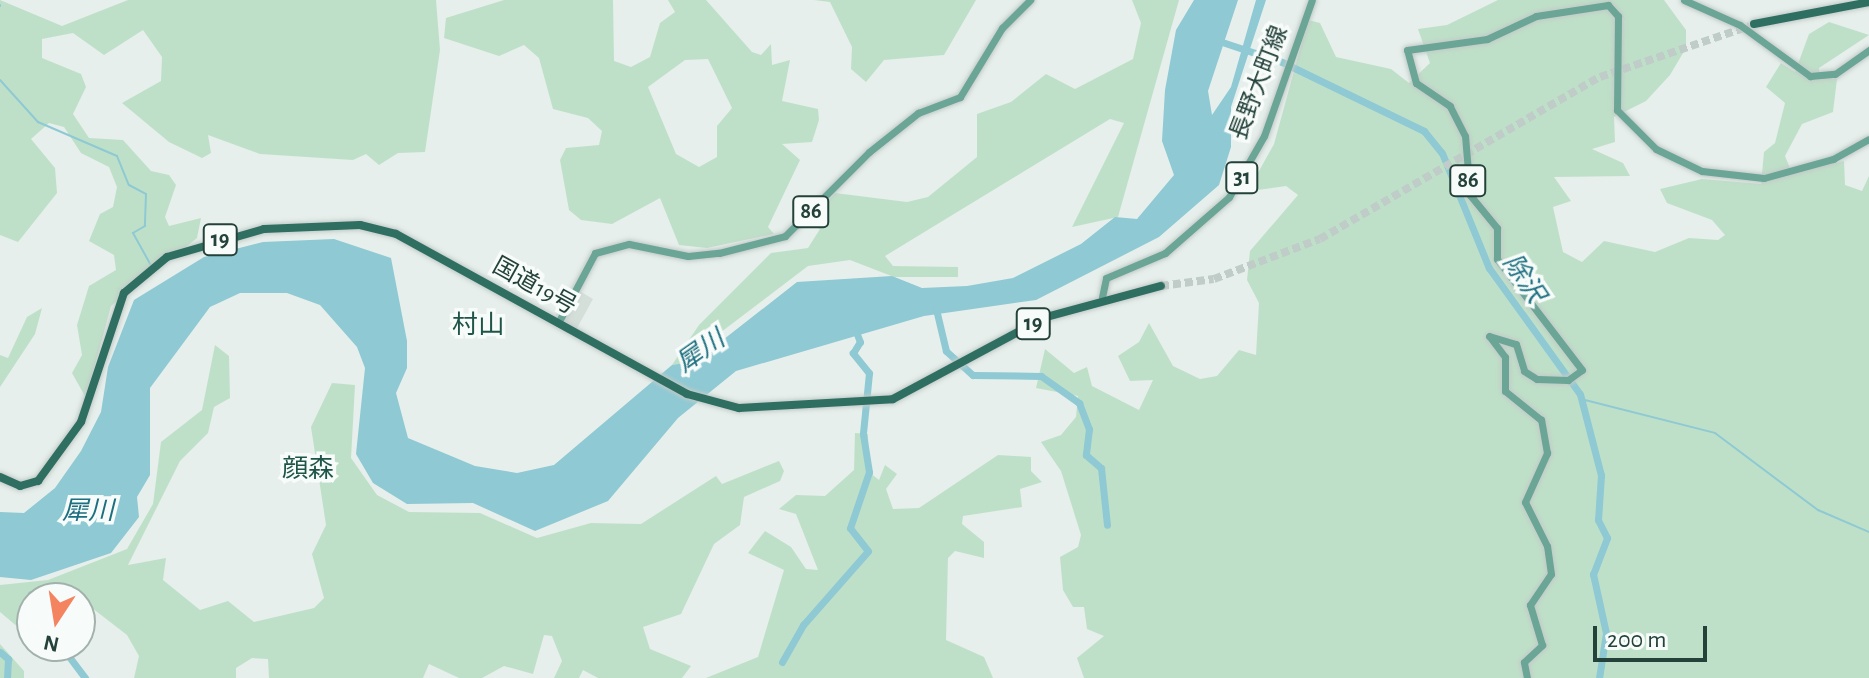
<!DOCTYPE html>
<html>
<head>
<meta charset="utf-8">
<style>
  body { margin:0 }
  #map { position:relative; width:1869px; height:678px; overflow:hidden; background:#e6efeb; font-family:"Alegreya Sans","Noto Sans JP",sans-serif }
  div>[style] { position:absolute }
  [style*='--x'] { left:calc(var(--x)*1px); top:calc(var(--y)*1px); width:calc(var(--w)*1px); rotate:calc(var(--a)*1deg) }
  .built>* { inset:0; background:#d4dfda }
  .green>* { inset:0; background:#bfe0c8 }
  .water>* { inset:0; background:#8ec9d4 }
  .stream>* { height:2px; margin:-1px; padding:0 1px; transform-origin:1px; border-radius:1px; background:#8ec9d4 }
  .river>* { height:7px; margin:-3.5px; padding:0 3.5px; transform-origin:3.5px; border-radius:3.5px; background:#8ec9d4 }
  .highway-tunnel>* { height:8px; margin-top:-4px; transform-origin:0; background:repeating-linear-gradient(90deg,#bfccc8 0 8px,transparent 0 12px) }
  .roads { filter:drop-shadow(0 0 2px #c2cac8) drop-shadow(0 0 2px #c2cac8) }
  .major>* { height:7px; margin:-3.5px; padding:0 3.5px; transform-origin:3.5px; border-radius:3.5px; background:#6aa596 }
  .highway>* { height:8px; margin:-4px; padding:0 4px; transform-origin:4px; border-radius:4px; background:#2f6f62 }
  span { translate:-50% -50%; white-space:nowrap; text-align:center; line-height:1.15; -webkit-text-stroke:7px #f7fbf9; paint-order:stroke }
  .shield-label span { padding:2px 6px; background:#f7fbf9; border:2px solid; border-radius:6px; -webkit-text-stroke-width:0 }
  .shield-label { font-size:22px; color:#24423a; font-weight:700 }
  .street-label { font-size:24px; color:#24423a }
  .water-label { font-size:26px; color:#1c6f80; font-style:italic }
  .neighbourhood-label { font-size:26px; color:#1f5548 }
  .north { position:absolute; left:16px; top:582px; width:80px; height:80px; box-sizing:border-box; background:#f7fbf9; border:2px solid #a3b1ad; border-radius:50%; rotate:192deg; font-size:22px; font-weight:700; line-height:32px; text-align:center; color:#24423a }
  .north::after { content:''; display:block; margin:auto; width:28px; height:36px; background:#f4845f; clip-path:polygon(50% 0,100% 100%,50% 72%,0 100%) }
  .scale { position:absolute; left:1593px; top:626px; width:114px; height:36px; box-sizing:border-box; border:4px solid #24423a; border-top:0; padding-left:10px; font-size:24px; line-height:28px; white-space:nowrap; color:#24423a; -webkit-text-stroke:6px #f7fbf9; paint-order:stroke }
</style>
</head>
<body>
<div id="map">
  <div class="built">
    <div style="clip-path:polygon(576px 289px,593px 299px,576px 330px,561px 321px)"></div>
  </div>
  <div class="green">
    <div style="clip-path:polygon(0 0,62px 26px,128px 0,436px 0,440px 50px,425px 152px,398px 153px,379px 165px,366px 154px,353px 160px,260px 154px,208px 135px,211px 153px,202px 158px,169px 142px,122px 103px,161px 81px,162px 57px,143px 30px,104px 55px,73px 33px,42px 39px,42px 58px,81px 74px,86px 87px,73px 114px,89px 138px,123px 140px,151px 171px,169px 175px,176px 185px,165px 217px,169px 226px,201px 218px,197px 238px,111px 306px,86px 398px,72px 373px,82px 355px,77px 325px,89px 286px,116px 270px,114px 255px,89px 241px,100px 214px,113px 207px,117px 187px,109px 167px,81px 153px,64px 127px,49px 123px,31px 139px,55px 168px,57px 193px,18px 242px,0 235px)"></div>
    <div style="clip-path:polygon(evenodd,504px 0,613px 0,614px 61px,631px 67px,650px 57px,660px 23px,675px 12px,668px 0,706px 0,752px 52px,761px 55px,771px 44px,772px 65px,790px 60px,782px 101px,818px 109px,819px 120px,812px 142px,782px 144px,800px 160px,768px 227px,774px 234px,707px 248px,679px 245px,660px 198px,612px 224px,581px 220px,569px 210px,560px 160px,566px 148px,599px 145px,602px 131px,588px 118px,553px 109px,539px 58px,524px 45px,499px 56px,444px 38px,446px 18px,504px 0,708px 59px,732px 108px,717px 126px,717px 157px,699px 167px,676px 154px,648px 87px,685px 60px,708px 59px)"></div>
    <div style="clip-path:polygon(814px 0,976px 0,944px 55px,884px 60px,866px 82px,851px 69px,852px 47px,830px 2px)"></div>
    <div style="clip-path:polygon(1132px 0,1179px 0,1118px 217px,1072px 227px,1124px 123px,1110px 119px,885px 256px,893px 266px,958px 267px,958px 277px,894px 277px,850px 260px,808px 266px,700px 348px,696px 361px,672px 365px,699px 325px,771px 253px,808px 248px,820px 229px,807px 223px,835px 193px,907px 202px,928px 197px,977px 157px,977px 114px,1011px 102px,1046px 74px,1075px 89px,1133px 59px,1141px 23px)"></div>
    <div style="clip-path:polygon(1498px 0,1664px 0,1686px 30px,1686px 48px,1670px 75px,1646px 101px,1614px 117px,1615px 142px,1592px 149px,1623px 163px,1630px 176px,1554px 177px,1571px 201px,1553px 207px,1563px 252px,1582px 262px,1604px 241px,1655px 252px,1689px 238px,1718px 240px,1725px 235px,1712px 220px,1667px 203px,1660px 189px,1702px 179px,1761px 184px,1764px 152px,1775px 143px,1785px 103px,1766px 87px,1781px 63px,1795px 72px,1809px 34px,1829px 22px,1869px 35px,1819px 68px,1819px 77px,1837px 79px,1833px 112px,1802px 124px,1785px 156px,1792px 173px,1844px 161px,1845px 185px,1862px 191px,1869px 176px,1869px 678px,1084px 678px,1077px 658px,1104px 636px,1087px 629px,1084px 607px,1073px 607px,1063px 590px,1060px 557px,1078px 547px,1081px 535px,1061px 471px,1041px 442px,1061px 435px,1076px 417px,1078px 396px,1036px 388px,1045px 349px,1074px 373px,1087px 367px,1092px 386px,1139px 410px,1153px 380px,1130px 381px,1118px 356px,1139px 342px,1149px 323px,1173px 366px,1200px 379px,1217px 376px,1239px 350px,1256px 355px,1259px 303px,1247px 280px,1250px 251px,1298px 195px,1286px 186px,1258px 190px,1254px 180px,1274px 144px,1308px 20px,1320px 23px,1336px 57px,1391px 69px,1409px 83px,1430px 63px,1418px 29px,1447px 25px)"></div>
    <div style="clip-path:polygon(42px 308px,35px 334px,0 387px,0 355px,8px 358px,27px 317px)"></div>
    <div style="clip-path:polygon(215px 345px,229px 356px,230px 398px,214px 407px,208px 433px,180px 461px,128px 565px,166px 558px,163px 580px,200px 610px,228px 601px,254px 622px,314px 608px,324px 598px,312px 554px,326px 525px,311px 427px,332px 383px,355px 385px,351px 458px,377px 495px,409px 512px,480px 513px,537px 538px,591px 523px,641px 524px,716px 476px,722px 484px,779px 461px,784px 471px,780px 481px,744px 497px,740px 525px,714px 544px,681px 614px,643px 627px,650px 649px,691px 666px,682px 678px,598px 678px,583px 670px,579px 678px,554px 678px,562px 661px,552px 636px,544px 635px,533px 674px,504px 666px,482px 678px,459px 678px,429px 664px,423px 678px,269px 678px,268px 659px,252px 658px,236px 668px,236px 678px,134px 678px,139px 656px,127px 635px,92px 608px,80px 613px,80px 598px,32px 598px,32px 639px,0 612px,0 585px,48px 580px,127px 549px,153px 504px,161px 442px,202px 410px)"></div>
    <div style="clip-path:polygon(855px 433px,868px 434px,869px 472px,879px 480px,885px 465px,897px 474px,886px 489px,893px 509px,919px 508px,998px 455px,1031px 457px,1031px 471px,1042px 482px,1020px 489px,1022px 507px,963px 516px,962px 524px,984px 542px,984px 558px,955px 551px,948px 558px,946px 640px,984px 657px,993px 678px,706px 678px,758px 657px,784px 570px,748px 553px,765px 531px,791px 547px,806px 569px,818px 570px,796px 514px,779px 509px,796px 495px,825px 496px,854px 470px)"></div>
    <div style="clip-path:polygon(0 644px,24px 671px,24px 678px,0 678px)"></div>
  </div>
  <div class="water">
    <div style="clip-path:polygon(1194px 0,1238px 0,1208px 91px,1212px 115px,1231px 87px,1256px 0,1266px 0,1231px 107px,1231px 147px,1219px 185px,1159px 237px,1036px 300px,924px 316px,736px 371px,678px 418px,608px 501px,535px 531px,473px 503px,407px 504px,373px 483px,356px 454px,365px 368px,357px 347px,320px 305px,287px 293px,240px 293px,210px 307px,150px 388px,150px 475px,137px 497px,139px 517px,111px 553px,31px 580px,0 577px,0 512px,24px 513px,55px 488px,81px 451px,101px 412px,108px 367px,134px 300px,204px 257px,263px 242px,334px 239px,391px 258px,407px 341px,407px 368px,396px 393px,408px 438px,475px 466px,517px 473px,554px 465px,672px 365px,696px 361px,797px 282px,892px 276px,922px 288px,967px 286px,1013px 278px,1081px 244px,1115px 217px,1137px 219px,1174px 175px,1162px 141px,1165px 90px,1176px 30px)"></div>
  </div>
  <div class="stream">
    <div style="--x:0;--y:5;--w:1;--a:90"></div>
    <div style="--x:0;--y:80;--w:57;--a:47.9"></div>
    <div style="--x:38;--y:122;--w:86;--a:23.3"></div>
    <div style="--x:117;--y:156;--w:31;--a:68"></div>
    <div style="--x:129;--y:185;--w:19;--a:28"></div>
    <div style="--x:146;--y:194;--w:32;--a:92"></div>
    <div style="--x:145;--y:226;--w:14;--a:150"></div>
    <div style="--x:133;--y:233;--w:38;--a:61"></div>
    <div style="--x:1581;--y:399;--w:138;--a:14.2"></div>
    <div style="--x:1715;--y:433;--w:129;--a:36.8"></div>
    <div style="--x:1818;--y:510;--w:56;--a:23.3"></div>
  </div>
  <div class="river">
    <div style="--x:1219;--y:41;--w:66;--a:18.4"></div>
    <div style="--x:1282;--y:62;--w:158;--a:25.9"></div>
    <div style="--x:1424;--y:131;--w:28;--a:51"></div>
    <div style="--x:1442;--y:153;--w:124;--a:67.8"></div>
    <div style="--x:1489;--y:268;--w:155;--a:54.2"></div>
    <div style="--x:1580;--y:394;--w:84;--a:75.5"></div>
    <div style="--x:1601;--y:475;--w:45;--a:93.8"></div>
    <div style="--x:1598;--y:520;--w:20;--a:63"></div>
    <div style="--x:1607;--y:538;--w:39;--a:111"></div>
    <div style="--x:1593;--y:574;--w:60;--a:77.6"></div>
    <div style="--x:1606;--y:633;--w:46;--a:98.8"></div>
    <div style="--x:936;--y:309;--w:43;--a:76.6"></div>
    <div style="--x:946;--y:351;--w:36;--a:42"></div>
    <div style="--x:973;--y:375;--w:68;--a:0.8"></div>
    <div style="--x:1041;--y:376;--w:47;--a:35.4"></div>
    <div style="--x:1079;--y:403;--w:28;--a:69"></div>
    <div style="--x:1089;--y:429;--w:26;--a:97"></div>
    <div style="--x:1086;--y:455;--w:20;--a:41"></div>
    <div style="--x:1101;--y:468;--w:57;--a:84"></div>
    <div style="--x:31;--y:594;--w:8;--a:83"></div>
    <div style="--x:61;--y:646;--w:40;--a:53"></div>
    <div style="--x:0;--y:652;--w:11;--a:41"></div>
    <div style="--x:8;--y:659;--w:19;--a:93"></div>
    <div style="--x:782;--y:662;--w:43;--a:-60.4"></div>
    <div style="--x:803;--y:625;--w:98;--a:-48.7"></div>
    <div style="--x:868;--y:551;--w:29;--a:-128"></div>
    <div style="--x:850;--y:528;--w:59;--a:-71.3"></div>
    <div style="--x:869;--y:472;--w:39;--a:-99"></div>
    <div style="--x:863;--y:433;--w:60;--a:-84.3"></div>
    <div style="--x:869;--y:373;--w:26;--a:-129"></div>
    <div style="--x:853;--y:353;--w:13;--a:-58"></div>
    <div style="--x:860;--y:342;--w:14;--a:-111"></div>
  </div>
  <div class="highway-tunnel">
    <div style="--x:1161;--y:286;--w:53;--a:-7.5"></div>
    <div style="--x:1214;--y:279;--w:113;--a:-20.7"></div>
    <div style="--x:1320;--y:239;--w:323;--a:-30.1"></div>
    <div style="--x:1600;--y:77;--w:158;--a:-18.8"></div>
  </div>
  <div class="roads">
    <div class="major">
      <div style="--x:1684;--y:0;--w:61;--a:24.1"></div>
      <div style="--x:1740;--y:25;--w:87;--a:36.1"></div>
      <div style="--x:1810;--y:76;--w:25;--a:-5"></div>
      <div style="--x:1835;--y:74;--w:42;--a:-35.2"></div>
      <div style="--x:1102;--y:297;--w:19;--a:-78"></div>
      <div style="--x:1106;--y:278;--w:64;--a:-23"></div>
      <div style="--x:1165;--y:253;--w:85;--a:-41.2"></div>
      <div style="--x:1229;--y:197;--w:70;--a:-60.2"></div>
      <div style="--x:1264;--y:136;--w:144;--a:-70.6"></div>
      <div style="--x:558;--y:323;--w:79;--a:-62.1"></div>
      <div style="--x:595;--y:253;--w:35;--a:-15"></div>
      <div style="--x:629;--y:244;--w:60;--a:11.5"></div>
      <div style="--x:688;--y:256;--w:31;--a:-6"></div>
      <div style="--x:719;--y:253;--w:68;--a:-14.4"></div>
      <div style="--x:785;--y:236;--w:119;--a:-45"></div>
      <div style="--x:869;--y:152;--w:63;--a:-38.5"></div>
      <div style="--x:918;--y:113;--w:45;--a:-20.9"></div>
      <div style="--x:960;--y:97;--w:81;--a:-58.7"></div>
      <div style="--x:1002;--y:28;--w:40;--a:-45"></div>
      <div style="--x:1527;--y:678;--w:16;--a:-101"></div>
      <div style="--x:1524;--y:662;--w:25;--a:-43"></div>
      <div style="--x:1542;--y:645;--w:42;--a:-106.7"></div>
      <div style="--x:1530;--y:605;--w:37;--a:-56"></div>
      <div style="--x:1551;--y:574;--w:28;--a:-98"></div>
      <div style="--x:1547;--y:546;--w:49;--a:-116.6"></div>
      <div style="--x:1525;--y:502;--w:54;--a:-65.8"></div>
      <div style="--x:1547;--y:453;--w:34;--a:-100"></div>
      <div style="--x:1541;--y:420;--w:46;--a:-141.1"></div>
      <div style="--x:1505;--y:391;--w:34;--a:-90"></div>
      <div style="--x:1505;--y:357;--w:26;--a:-127"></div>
      <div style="--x:1489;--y:336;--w:28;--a:17"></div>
      <div style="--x:1516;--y:344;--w:28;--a:73"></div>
      <div style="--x:1524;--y:371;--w:15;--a:32"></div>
      <div style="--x:1537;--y:379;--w:31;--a:2"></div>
      <div style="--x:1568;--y:380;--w:17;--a:-36"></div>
      <div style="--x:1582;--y:370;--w:140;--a:-127.4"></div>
      <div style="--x:1497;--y:259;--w:31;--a:-90"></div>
      <div style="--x:1497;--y:228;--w:43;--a:-129.3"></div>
      <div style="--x:1470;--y:195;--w:59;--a:-94.8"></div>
      <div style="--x:1465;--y:136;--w:34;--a:-117"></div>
      <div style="--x:1450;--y:106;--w:41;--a:-145.9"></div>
      <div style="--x:1416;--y:83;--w:34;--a:-105"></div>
      <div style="--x:1407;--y:50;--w:81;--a:-7.8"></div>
      <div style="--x:1487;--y:39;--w:54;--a:-25.1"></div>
      <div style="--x:1536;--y:16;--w:73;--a:-8.7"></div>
      <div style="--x:1608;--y:5;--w:15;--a:48"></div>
      <div style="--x:1618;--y:16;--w:94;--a:90.6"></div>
      <div style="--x:1617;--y:110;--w:55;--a:45"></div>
      <div style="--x:1656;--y:149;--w:51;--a:25.6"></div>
      <div style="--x:1702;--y:171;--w:62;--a:6.4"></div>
      <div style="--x:1764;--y:178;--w:72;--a:-15.4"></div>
      <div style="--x:1833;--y:159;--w:41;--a:-29.1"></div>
    </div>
    <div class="highway">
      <div style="--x:1754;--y:24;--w:117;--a:-10.8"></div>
      <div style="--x:0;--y:477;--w:22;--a:24"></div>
      <div style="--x:20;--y:486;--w:19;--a:-16"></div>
      <div style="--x:38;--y:481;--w:73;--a:-53.9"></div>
      <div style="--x:81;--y:422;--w:136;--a:-71.6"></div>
      <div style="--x:124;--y:293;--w:56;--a:-39.9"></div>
      <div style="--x:167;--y:257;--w:101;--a:-16.1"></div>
      <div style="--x:264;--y:229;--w:96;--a:-2.4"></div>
      <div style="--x:360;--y:225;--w:37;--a:14"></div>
      <div style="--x:396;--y:234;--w:332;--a:28.8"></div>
      <div style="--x:687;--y:394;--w:54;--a:15.1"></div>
      <div style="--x:739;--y:408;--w:154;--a:-3.3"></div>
      <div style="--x:893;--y:399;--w:174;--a:-28.2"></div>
      <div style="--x:1046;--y:317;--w:119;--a:-15.1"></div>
    </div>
  </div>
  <div class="shield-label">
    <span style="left:1242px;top:178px">31</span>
    <span style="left:1468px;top:181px">86</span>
    <span style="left:811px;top:212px">86</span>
    <span style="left:220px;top:240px">19</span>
    <span style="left:1033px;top:324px">19</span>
  </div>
  <div class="street-label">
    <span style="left:1260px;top:83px;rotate:-69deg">長野大町線</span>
    <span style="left:534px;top:287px;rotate:29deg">国道19号</span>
  </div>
  <div class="water-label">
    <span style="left:1523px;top:279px;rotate:56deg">除沢</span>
    <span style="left:701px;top:352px;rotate:-35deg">犀川</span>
    <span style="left:88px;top:512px">犀川</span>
  </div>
  <div class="neighbourhood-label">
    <span style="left:478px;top:326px">村山</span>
    <span style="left:308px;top:470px">顔森</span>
  </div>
  <div class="north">N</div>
  <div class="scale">200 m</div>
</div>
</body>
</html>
